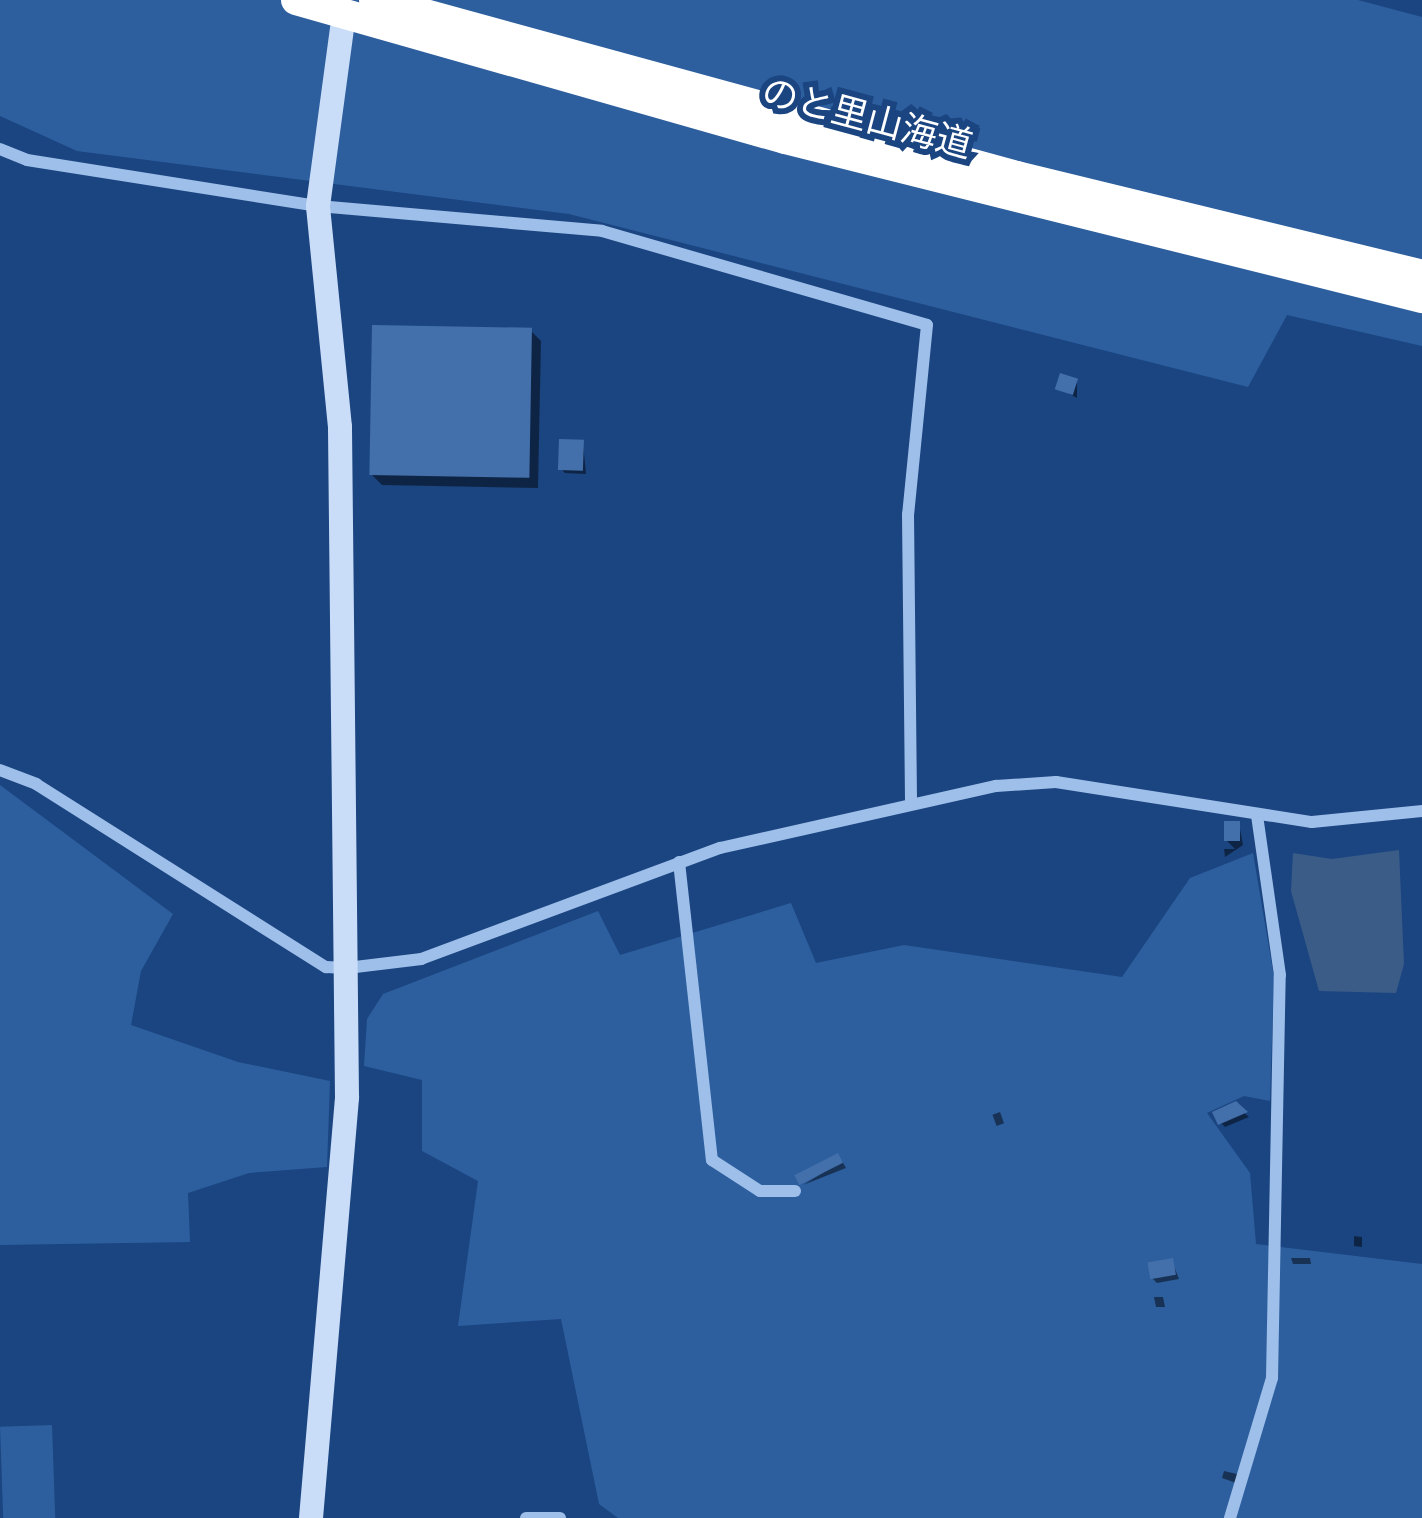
<!DOCTYPE html>
<html>
<head>
<meta charset="utf-8">
<style>
  body { margin:0 }
  #map { position:relative; width:1422px; height:1518px; overflow:hidden; background:#1b4581; font-family:Signika,"Noto Sans JP",sans-serif }
  div>[style] { position:absolute }
  [style*='--x'] { left:calc(var(--x)*1px); top:calc(var(--y)*1px); width:calc(var(--w)*1px); rotate:calc(var(--a)*1deg) }
  .green>* { inset:0; background:#2d5f9f; transform-origin:0 0 }
  .water>* { inset:0; background:#3c5c88 }
  .shadow>* { inset:0; background:#0007; transform-origin:0 0 }
  .building>* { inset:0; background:#4370ab; transform-origin:0 0 }
  .street>* { height:12px; margin:-6px; padding:0 6px; transform-origin:6px; border-radius:6px; background:#9ebfea }
  .secondary>* { height:24px; margin:-12px; padding:0 12px; transform-origin:12px; border-radius:12px; background:#caddf8 }
  .highway>* { height:30px; margin:-15px; padding:0 15px; transform-origin:15px; border-radius:15px; background:#fff }
  span { translate:-50% -50%; white-space:nowrap; text-align:center; line-height:1.15; -webkit-text-stroke:12px #1b4581; paint-order:stroke }
  .street-label { font-size:36px; color:#fff }
</style>
</head>
<body>
<div id="map">
  <div class="green">
    <div style="clip-path:polygon(0 0,1358px 0,1422px 17px,1422px 346px,1287px 315px,1248px 387px,569px 214px,77px 151px,0 116px)"></div>
    <div style="clip-path:polygon(0 785px,173px 914px,141px 971px,131px 1025px,238px 1062px,330px 1081px,327px 1167px,249px 1173px,188px 1193px,190px 1242px,0 1245px)"></div>
    <div style="clip-path:polygon(1253px 853px,1274px 977px,1270px 1101px,1244px 1096px,1207px 1113px,1250px 1173px,1256px 1244px,1422px 1264px,1422px 1518px,618px 1518px,599px 1504px,561px 1319px,458px 1326px,478px 1181px,422px 1151px,422px 1080px,364px 1066px,367px 1019px,383px 994px,598px 911px,620px 955px,791px 903px,816px 963px,904px 945px,1122px 977px,1190px 878px)"></div>
    <div style="left:52px;top:1425px;width:93px;height:52px;rotate:88deg"></div>
  </div>
  <div class="water">
    <div style="clip-path:polygon(1399px 850px,1404px 964px,1396px 993px,1319px 991px,1291px 891px,1293px 853px,1332px 859px)"></div>
  </div>
  <div class="shadow">
    <div style="clip-path:polygon(531px 331px,541px 341px,538px 488px,382px 485px,371px 474px)"></div>
    <div style="clip-path:polygon(1077px 382px,1077px 398px,1059px 388px)"></div>
    <div style="clip-path:polygon(583px 443px,586px 474px,565px 473px,561px 469px)"></div>
    <div style="clip-path:polygon(1239px 824px,1243px 845px,1225px 857px,1224px 849px,1235px 849px,1227px 841px)"></div>
    <div style="clip-path:polygon(1235px 1105px,1249px 1117px,1225px 1127px,1221px 1123px)"></div>
    <div style="left:1000px;top:1112px;width:12px;height:8px;rotate:70deg"></div>
    <div style="clip-path:polygon(842px 1161px,846px 1168px,803px 1185px)"></div>
    <div style="clip-path:polygon(1354px 1236px,1362px 1237px,1362px 1247px,1354px 1246px)"></div>
    <div style="clip-path:polygon(1291px 1258px,1310px 1258px,1311px 1264px,1293px 1264px)"></div>
    <div style="clip-path:polygon(1172px 1261px,1179px 1279px,1157px 1283px,1152px 1278px)"></div>
    <div style="clip-path:polygon(1154px 1297px,1163px 1297px,1165px 1307px,1156px 1307px)"></div>
    <div style="clip-path:polygon(1224px 1471px,1237px 1474px,1236px 1483px,1222px 1478px)"></div>
  </div>
  <div class="building">
    <div style="left:372px;top:325px;width:160px;height:150px;rotate:1deg"></div>
    <div style="left:1060px;top:373px;width:19px;height:17px;rotate:18deg"></div>
    <div style="left:559px;top:439px;width:25px;height:31px;rotate:2deg"></div>
    <div style="left:1240px;top:821px;width:20px;height:16px;rotate:90deg"></div>
    <div style="clip-path:polygon(1236px 1101px,1248px 1112px,1218px 1125px,1212px 1112px)"></div>
    <div style="left:838px;top:1153px;width:11px;height:49px;rotate:63deg"></div>
    <div style="left:1173px;top:1258px;width:17px;height:26px;rotate:80deg"></div>
  </div>
  <div class="street">
    <div style="--x:0;--y:149;--w:29;--a:22"></div>
    <div style="--x:27;--y:160;--w:295;--a:9"></div>
    <div style="--x:318;--y:206;--w:285;--a:5"></div>
    <div style="--x:602;--y:231;--w:338;--a:16.1"></div>
    <div style="--x:927;--y:325;--w:190;--a:95.7"></div>
    <div style="--x:908;--y:514;--w:290;--a:89.4"></div>
    <div style="--x:0;--y:770;--w:39;--a:21"></div>
    <div style="--x:36;--y:784;--w:343;--a:32.3"></div>
    <div style="--x:326;--y:967;--w:21;--a:3"></div>
    <div style="--x:347;--y:968;--w:75;--a:-6.9"></div>
    <div style="--x:421;--y:959;--w:319;--a:-20.4"></div>
    <div style="--x:720;--y:848;--w:283;--a:-12.7"></div>
    <div style="--x:996;--y:786;--w:60;--a:-3.8"></div>
    <div style="--x:1056;--y:782;--w:259;--a:8.9"></div>
    <div style="--x:1312;--y:822;--w:111;--a:-5.7"></div>
    <div style="--x:679;--y:862;--w:300;--a:83.7"></div>
    <div style="--x:712;--y:1160;--w:57;--a:32.9"></div>
    <div style="--x:760;--y:1191;--w:35;--a:0"></div>
    <div style="--x:526;--y:1518;--w:34;--a:0"></div>
    <div style="--x:1230;--y:1518;--w:146;--a:-73.3"></div>
    <div style="--x:1272;--y:1378;--w:403;--a:-88.9"></div>
    <div style="--x:1280;--y:975;--w:162;--a:-98.2"></div>
  </div>
  <div class="secondary">
    <div style="--x:311;--y:1518;--w:423;--a:-85.1"></div>
    <div style="--x:347;--y:1097;--w:670;--a:-90.6"></div>
    <div style="--x:340;--y:427;--w:222;--a:-95.7"></div>
    <div style="--x:318;--y:206;--w:179;--a:-82.3"></div>
  </div>
  <div class="highway">
    <div style="--x:296;--y:0;--w:508;--a:15.87"></div>
    <div style="--x:785;--y:139;--w:657;--a:14.02"></div>
    <div style="--x:374;--y:0;--w:667;--a:15.31"></div>
    <div style="--x:1017;--y:176;--w:417;--a:13.7"></div>
  </div>
  <div class="street-label">
    <span style="left:867px;top:119px;rotate:15deg">のと里山海道</span>
  </div>
</div>
</body>
</html>
